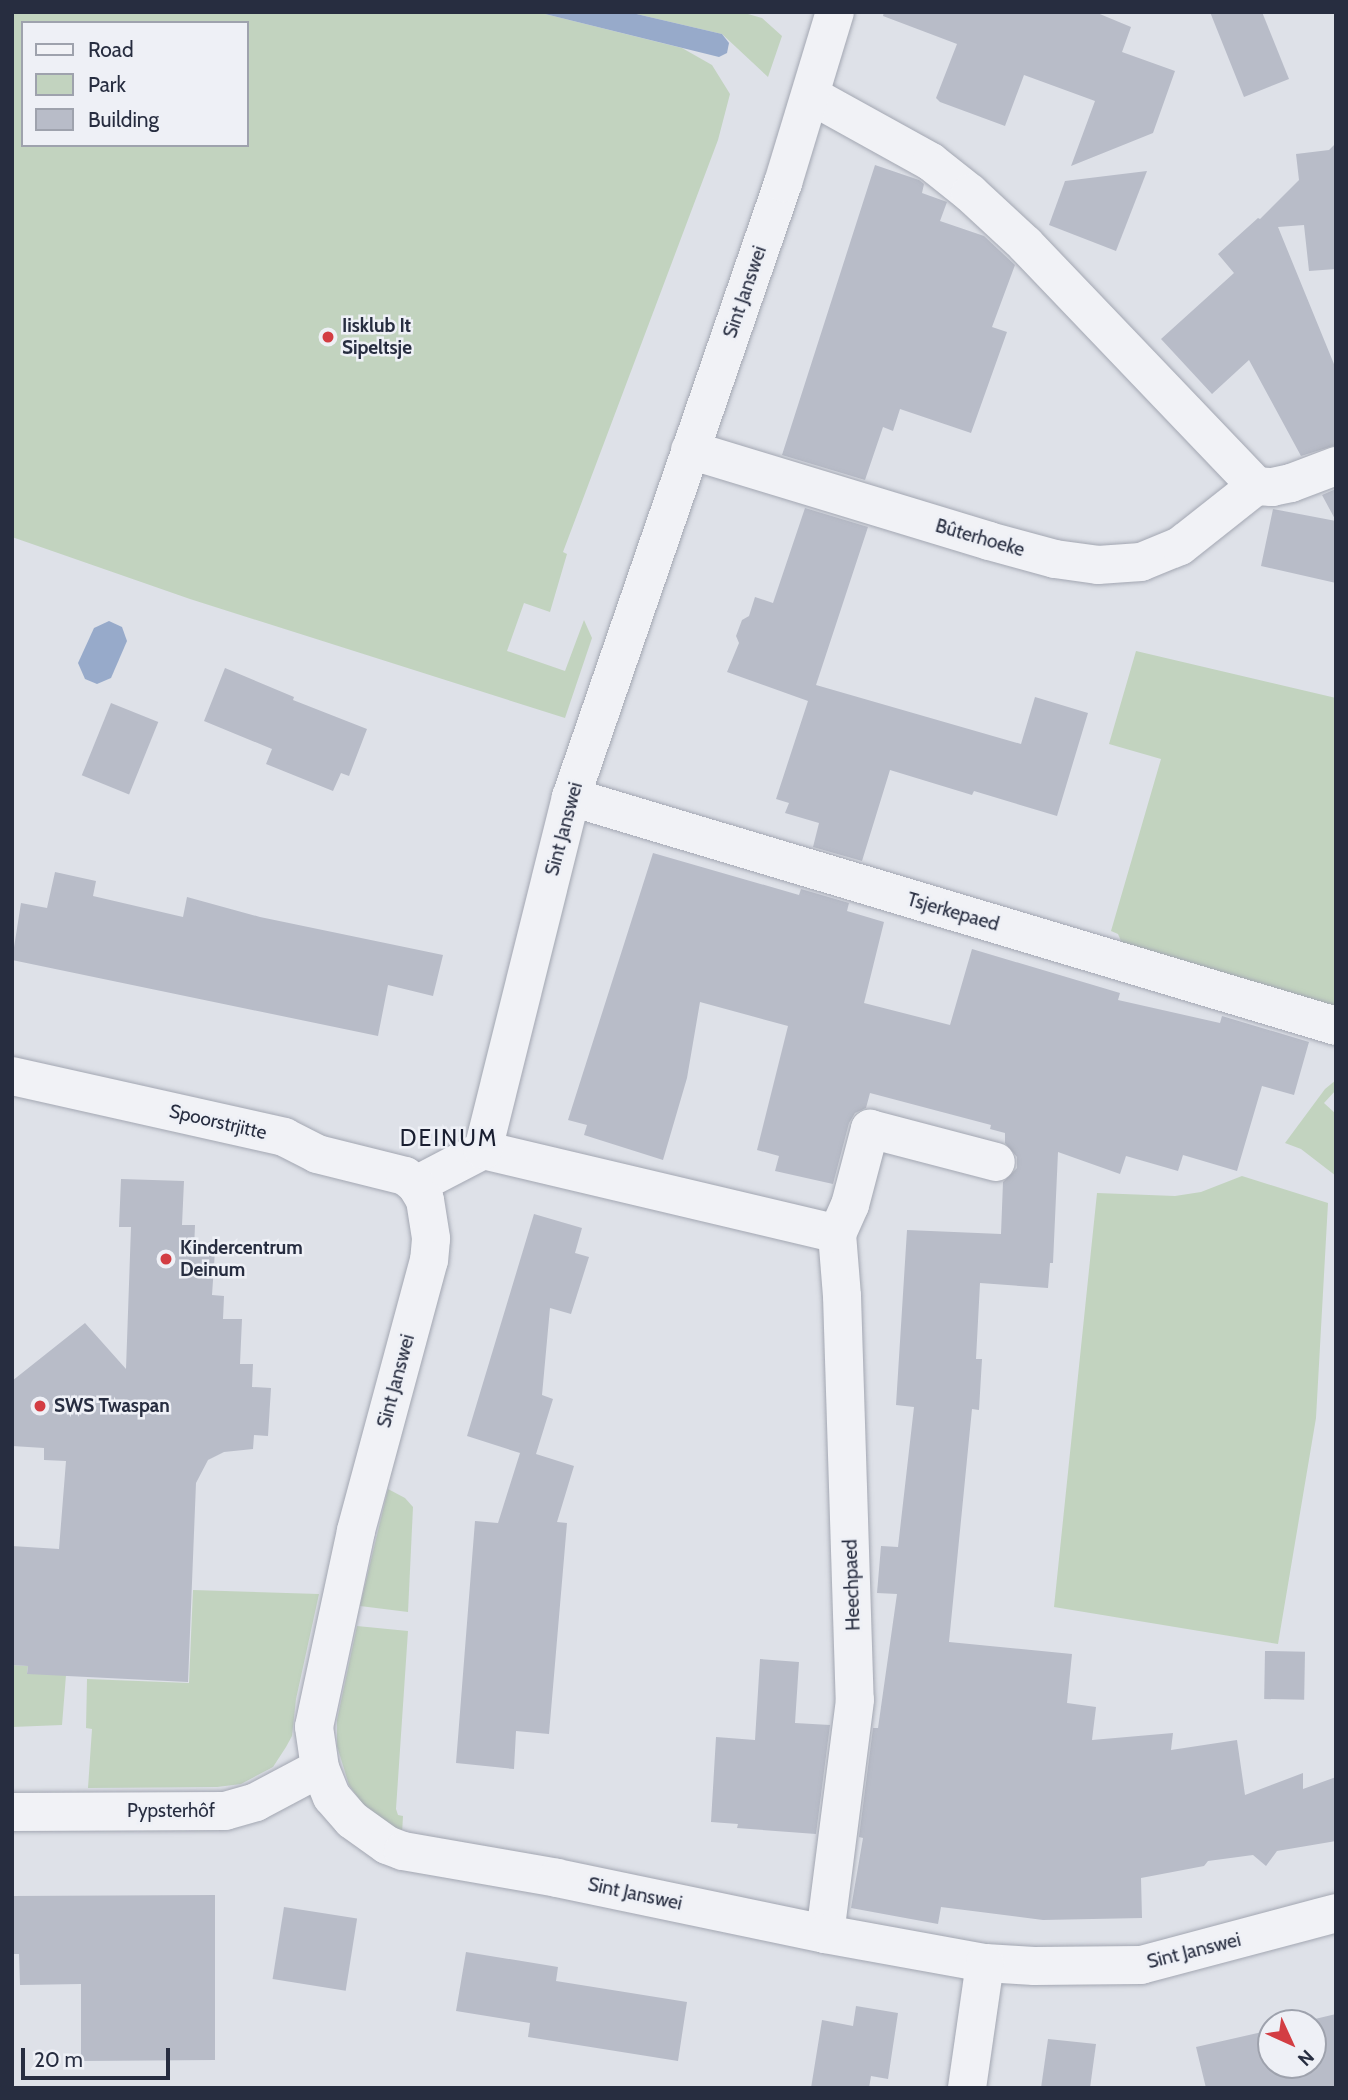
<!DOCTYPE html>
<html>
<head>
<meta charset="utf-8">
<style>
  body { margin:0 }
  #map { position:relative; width:1348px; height:2100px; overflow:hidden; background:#dee1e8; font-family:Cabin,sans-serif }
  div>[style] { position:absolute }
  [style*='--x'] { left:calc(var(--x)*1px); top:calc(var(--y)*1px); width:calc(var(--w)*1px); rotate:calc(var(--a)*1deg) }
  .green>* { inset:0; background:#c2d3bf }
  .water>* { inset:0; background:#97aaca }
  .building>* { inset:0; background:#b8bcc8; transform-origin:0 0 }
  .roads { filter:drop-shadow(0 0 2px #a3a7b2) drop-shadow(0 0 2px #a3a7b2) }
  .minor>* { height:38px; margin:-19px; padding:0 19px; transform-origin:19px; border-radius:19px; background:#f1f2f6 }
  .tertiary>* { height:38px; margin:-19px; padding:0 19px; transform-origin:19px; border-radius:19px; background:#f1f2f6 }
  .dots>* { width:19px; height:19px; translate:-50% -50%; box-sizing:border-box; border:4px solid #eef0f6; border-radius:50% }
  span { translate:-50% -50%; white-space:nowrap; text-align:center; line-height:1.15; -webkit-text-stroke:5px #eef0f6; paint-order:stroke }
  .street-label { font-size:19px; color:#272d40 }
  .poi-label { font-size:19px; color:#272d40; font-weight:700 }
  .left { translate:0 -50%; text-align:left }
  .quarter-label { font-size:23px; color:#191e30; letter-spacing:2px }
  .frame { position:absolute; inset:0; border:14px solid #272d40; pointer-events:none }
  .legend { position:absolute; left:21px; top:21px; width:228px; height:126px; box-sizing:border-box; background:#eef0f6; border:2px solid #9ea2ad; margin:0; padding:9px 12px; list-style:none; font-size:21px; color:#272d40 }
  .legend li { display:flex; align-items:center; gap:14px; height:35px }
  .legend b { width:35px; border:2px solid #9ea2ad }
  .north { position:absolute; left:1257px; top:2009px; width:70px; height:70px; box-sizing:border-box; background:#eef0f6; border:2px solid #9ea2ad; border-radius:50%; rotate:135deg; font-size:19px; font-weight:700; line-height:28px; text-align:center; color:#272d40 }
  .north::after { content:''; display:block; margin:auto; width:24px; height:32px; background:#d33d43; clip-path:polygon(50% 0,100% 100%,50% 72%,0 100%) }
  .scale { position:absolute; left:21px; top:2048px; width:149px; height:32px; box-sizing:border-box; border:4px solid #272d40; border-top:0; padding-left:9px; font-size:21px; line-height:24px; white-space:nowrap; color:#272d40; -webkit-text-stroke:5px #eef0f6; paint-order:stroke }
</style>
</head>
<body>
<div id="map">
  <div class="green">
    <div style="clip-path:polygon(evenodd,12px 12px,537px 12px,682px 48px,712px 65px,730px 94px,718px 140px,563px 552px,567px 554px,550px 612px,524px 603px,507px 651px,565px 671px,584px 620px,592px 638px,565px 718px,190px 599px,12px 537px,12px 12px,23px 23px,247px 23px,247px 145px,23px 145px,23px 23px)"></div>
    <div style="clip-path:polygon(628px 12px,741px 12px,762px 18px,782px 36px,768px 77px,722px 34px)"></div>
    <div style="clip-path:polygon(1136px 651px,1336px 698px,1336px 1010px,1127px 955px,1118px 934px,1111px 931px,1161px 759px,1109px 744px)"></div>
    <div style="clip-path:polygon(1336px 1080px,1336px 1090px,1324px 1103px,1336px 1114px,1336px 1176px,1301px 1149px,1285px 1143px,1325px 1089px)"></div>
    <div style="clip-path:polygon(1242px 1176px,1328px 1203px,1316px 1418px,1278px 1644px,1054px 1607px,1097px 1193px,1175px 1196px,1201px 1192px)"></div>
    <div style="clip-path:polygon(388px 1489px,405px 1498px,413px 1507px,408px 1612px,360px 1606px)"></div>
    <div style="clip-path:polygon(193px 1590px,319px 1594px,296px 1699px,292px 1736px,286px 1747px,273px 1767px,241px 1784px,217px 1787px,88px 1788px,92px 1729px,86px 1728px,87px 1679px,189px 1683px)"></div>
    <div style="clip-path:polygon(357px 1626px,408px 1631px,396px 1809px,398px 1815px,403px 1816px,402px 1834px,362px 1803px,349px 1785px,337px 1746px,337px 1720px)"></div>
    <div style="clip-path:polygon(12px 1665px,28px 1666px,27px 1673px,66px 1675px,62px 1725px,12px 1727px)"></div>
  </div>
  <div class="water">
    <div style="clip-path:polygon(537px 12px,628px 12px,722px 34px,729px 43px,727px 53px,719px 57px)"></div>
    <div style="clip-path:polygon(109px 621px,122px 627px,127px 641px,111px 678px,97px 684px,85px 679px,78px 663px,94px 628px)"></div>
  </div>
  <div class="building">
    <div style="clip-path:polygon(884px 12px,1095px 12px,1131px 27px,1122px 52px,1175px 71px,1153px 133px,1071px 166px,1095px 101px,1024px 75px,1005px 126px,940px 102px,936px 98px,957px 44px,883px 16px)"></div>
    <div style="clip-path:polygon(1210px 12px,1262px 12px,1289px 79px,1244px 97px)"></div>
    <div style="clip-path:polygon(1336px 143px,1336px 269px,1309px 271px,1304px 225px,1278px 227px,1336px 369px,1336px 445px,1301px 456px,1249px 360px,1212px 394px,1161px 339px,1234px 273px,1218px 254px,1258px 218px,1260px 219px,1299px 180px,1296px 154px,1329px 150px)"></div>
    <div style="clip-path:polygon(875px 165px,919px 180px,924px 184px,922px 193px,947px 202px,940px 221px,984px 236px,1015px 265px,992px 327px,1007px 332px,971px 433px,900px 409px,893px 431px,883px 427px,865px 480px,782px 455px)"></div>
    <div style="clip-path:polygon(1147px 171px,1116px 251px,1049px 225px,1065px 181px)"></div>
    <div style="clip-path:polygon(1336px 489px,1336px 583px,1261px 566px,1273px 509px,1336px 521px,1322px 495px)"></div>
    <div style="clip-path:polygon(805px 508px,868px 527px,816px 685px,1021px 744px,1035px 697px,1088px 713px,1057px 816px,974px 791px,972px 795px,890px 770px,862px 861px,813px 847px,819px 823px,785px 813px,789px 803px,776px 799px,808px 701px,727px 672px,739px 643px,736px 636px,742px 620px,749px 616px,755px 597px,773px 603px)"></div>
    <div style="clip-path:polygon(225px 668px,294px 697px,293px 700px,367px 729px,349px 776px,341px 773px,333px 791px,266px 764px,272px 749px,204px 721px)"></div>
    <div style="left:111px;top:703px;width:51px;height:78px;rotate:22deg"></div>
    <div style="clip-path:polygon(653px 853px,799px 895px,801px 889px,849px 903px,847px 911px,884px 922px,864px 1003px,950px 1025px,972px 949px,1120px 993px,1118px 1000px,1220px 1023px,1222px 1016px,1309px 1042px,1294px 1095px,1262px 1086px,1237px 1171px,1183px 1155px,1178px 1171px,1126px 1156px,1120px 1174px,1058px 1152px,1053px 1263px,1050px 1263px,1048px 1288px,980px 1283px,976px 1359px,982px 1359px,979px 1410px,972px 1409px,949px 1642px,1072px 1654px,1067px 1703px,1096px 1707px,1092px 1740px,1173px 1733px,1171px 1750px,1237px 1740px,1245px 1795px,1303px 1773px,1303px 1789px,1336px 1777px,1336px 1841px,1277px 1851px,1266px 1866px,1253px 1855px,1208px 1861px,1204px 1866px,1141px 1878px,1142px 1918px,1043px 1920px,941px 1907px,938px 1924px,851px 1908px,863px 1838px,859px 1837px,873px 1728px,878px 1728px,897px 1594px,877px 1593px,881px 1546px,898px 1547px,914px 1407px,896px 1405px,907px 1230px,1001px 1234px,1003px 1182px,1017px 1168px,1017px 1157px,1005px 1143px,1005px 1133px,990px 1129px,991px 1125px,870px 1093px,866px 1108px,855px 1113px,849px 1123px,833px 1184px,775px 1171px,779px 1156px,757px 1150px,788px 1026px,700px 1002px,687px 1078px,663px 1160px,584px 1135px,587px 1125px,568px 1120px)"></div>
    <div style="clip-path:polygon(55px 872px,96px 881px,93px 896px,183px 917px,187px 897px,260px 917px,443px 955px,433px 996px,388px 985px,378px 1036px,12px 960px,21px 903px,47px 908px)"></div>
    <div style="clip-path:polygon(121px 1179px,184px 1181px,182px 1225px,195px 1225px,194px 1250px,215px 1251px,212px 1295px,224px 1296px,223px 1319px,242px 1319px,240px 1364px,253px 1364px,252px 1387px,271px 1388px,268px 1436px,254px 1435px,253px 1449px,224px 1452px,208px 1460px,196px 1483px,188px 1682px,27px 1674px,28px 1666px,12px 1665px,12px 1546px,59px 1549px,66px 1461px,44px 1460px,44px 1448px,12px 1446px,12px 1381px,85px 1323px,126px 1369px,131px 1227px,119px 1227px)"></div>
    <div style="clip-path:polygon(534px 1214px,582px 1228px,575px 1253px,589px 1257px,571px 1314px,550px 1308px,542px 1395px,553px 1399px,536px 1454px,574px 1466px,557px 1522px,567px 1523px,549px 1734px,516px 1731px,514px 1769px,456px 1763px,475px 1521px,498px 1523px,520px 1453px,467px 1436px)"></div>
    <div style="left:1265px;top:1651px;width:40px;height:48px;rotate:1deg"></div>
    <div style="clip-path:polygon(760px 1659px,799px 1662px,795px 1723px,830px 1725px,816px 1834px,737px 1828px,738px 1824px,711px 1822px,716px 1737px,755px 1740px)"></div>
    <div style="clip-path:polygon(215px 1895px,215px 2060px,81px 2061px,81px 1984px,20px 1985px,19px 1954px,12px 1954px,12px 1896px)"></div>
    <div style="left:284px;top:1907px;width:74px;height:73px;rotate:9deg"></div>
    <div style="clip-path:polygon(466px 1952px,558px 1967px,556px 1981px,687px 2002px,678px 2061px,528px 2037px,530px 2023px,456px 2011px)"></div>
    <div style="clip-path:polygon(856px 2006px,898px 2013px,888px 2079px,871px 2076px,869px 2088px,811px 2088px,822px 2020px,853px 2026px)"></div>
    <div style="clip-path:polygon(1336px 2014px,1336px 2088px,1206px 2088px,1196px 2047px,1271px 2030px,1271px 2065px,1313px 2065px,1313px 2023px,1298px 2023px)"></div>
    <div style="clip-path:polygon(1048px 2039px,1096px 2044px,1090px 2088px,1041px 2088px)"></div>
  </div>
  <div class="roads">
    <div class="minor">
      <div style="--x:812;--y:96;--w:136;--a:29"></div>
      <div style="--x:931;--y:162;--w:50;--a:38.5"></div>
      <div style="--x:970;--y:193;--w:75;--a:42.8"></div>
      <div style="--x:1025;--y:244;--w:335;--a:46.3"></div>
      <div style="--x:1256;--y:486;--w:16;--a:4"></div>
      <div style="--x:1272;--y:487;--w:19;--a:-12"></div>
      <div style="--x:1291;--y:483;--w:48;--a:-20.7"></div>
      <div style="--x:690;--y:450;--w:313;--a:16.9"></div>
      <div style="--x:989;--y:541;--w:68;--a:15.3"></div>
      <div style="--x:1055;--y:559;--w:43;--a:7.9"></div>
      <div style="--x:1098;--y:565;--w:43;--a:-4"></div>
      <div style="--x:1141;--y:562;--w:42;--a:-22.3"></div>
      <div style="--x:1180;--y:546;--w:97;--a:-38.3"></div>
      <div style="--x:571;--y:797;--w:799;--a:16.66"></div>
      <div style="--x:483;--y:1150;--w:364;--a:13.3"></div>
      <div style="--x:837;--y:1234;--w:62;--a:85.4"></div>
      <div style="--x:842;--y:1296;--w:404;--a:88.2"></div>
      <div style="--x:855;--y:1700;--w:236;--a:97.3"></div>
      <div style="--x:416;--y:1185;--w:76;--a:-27.6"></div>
      <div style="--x:483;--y:1150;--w:364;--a:-76"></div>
      <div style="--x:571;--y:797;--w:650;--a:-70.95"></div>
      <div style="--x:783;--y:183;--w:179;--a:-73.1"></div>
      <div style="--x:837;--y:1234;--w:32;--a:-66"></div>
      <div style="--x:850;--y:1205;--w:79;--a:-75.3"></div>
      <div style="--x:870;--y:1129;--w:130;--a:14.7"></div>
      <div style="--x:12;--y:1812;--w:213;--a:-0.3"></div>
      <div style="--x:225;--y:1811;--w:32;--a:-16"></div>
      <div style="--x:256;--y:1802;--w:72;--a:-28"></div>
      <div style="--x:320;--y:1768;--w:31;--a:68"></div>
      <div style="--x:332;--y:1797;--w:30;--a:49"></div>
      <div style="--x:352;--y:1820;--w:43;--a:35.5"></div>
      <div style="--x:387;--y:1845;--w:17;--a:21"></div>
      <div style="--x:403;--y:1851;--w:156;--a:9.9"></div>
      <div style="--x:557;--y:1878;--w:274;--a:11.8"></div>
      <div style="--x:825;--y:1934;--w:163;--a:10.3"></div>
      <div style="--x:985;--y:1963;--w:49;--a:3.5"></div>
      <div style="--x:1034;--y:1966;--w:107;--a:-0.5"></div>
      <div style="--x:1141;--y:1965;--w:202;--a:-14.9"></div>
      <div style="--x:967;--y:2088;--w:126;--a:-81.8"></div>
    </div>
    <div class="tertiary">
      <div style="--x:12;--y:1076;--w:279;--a:12.6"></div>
      <div style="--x:284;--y:1137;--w:37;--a:27"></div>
      <div style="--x:317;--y:1154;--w:91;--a:14"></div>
      <div style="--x:405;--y:1176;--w:14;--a:39"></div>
      <div style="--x:416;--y:1185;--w:17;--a:59"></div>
      <div style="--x:425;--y:1200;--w:39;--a:81"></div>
      <div style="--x:431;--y:1239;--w:21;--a:95"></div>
      <div style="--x:429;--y:1260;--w:281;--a:105.1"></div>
      <div style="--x:356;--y:1531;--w:200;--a:102.1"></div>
      <div style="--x:314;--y:1727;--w:41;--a:81.7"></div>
    </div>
  </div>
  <div class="dots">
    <div style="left:328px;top:337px;background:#d33d43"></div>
    <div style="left:166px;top:1259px;background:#d33d43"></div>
    <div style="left:40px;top:1406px;background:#d33d43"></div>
  </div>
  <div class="street-label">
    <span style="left:745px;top:292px;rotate:-71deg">Sint Janswei</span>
    <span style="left:980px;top:538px;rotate:16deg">Bûterhoeke</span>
    <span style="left:564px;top:829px;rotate:-75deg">Sint Janswei</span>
    <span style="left:953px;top:912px;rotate:16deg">Tsjerkepaed</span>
    <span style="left:218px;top:1122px;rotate:13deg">Spoorstrjitte</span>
    <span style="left:396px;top:1381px;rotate:-75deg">Sint Janswei</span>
    <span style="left:852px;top:1585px;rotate:-92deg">Heechpaed</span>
    <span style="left:171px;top:1811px">Pypsterhôf</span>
    <span style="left:635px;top:1894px;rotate:12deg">Sint Janswei</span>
    <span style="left:1194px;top:1951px;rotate:-14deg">Sint Janswei</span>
  </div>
  <div class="poi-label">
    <span class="left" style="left:342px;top:337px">Iisklub It<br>Sipeltsje</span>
    <span class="left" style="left:180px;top:1259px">Kindercentrum<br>Deinum</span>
    <span class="left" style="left:54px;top:1406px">SWS Twaspan</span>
  </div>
  <div class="quarter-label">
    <span style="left:449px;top:1138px">DEINUM</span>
  </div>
  <div class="frame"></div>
  <ul class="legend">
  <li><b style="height:9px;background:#f1f2f6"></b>Road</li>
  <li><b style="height:19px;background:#c2d3bf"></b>Park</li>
  <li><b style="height:19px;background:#b8bcc8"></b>Building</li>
  </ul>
  <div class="north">N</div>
  <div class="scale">20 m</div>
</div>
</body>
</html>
